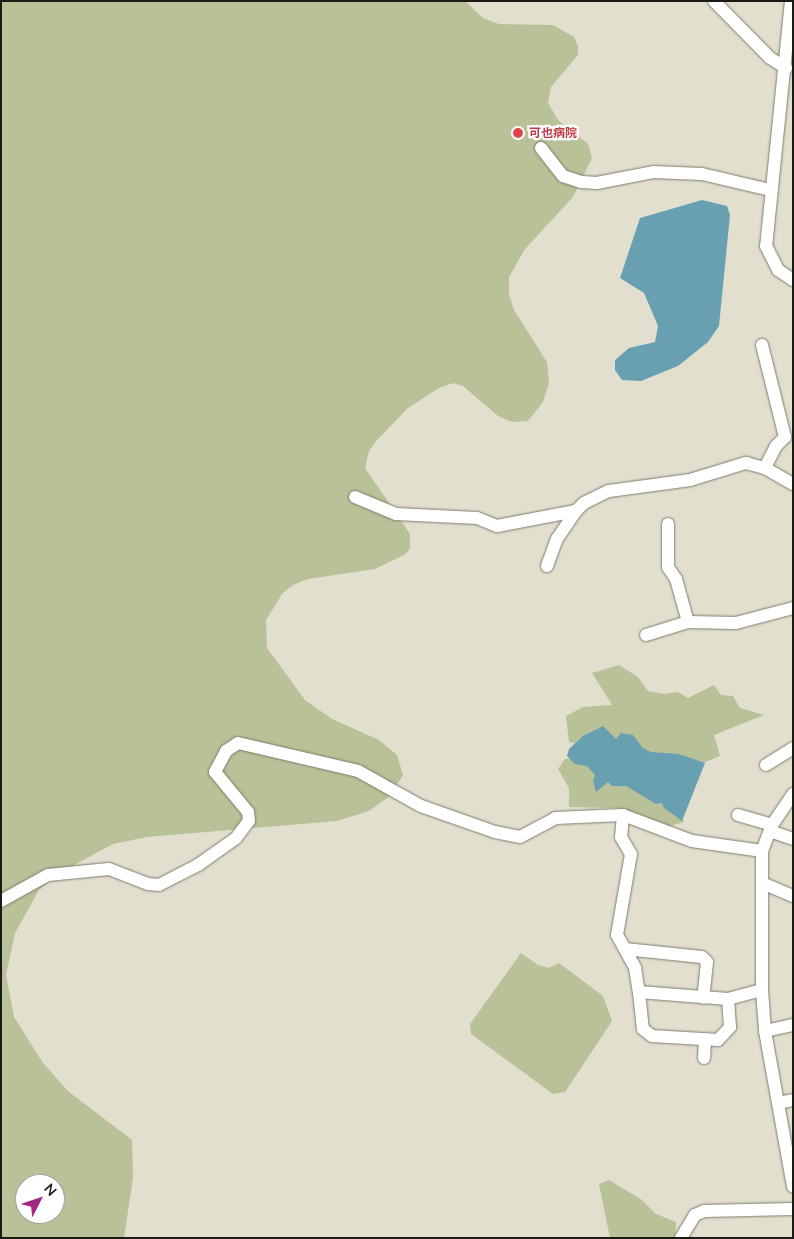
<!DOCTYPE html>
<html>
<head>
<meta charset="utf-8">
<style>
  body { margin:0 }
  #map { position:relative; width:794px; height:1239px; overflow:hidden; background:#e2dfcf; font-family:Mulish,"Noto Sans JP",sans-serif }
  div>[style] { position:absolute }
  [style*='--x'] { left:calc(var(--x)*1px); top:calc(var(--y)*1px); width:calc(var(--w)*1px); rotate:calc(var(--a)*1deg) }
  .green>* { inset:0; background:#b8c197 }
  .water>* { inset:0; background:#69a0b1 }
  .roads { filter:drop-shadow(0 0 1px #7f7c6d) drop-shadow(0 0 1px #7f7c6d) }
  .minor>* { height:12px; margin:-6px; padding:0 6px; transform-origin:6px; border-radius:6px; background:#fff }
  .dots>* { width:14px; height:14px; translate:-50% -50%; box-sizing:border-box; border:2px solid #fff; border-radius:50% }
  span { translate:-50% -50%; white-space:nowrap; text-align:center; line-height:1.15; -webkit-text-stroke:4.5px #fff; paint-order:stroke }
  .health-label { font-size:12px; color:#be3a42; font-weight:700 }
  .left { translate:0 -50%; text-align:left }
  .frame { position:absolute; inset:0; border:2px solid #1b1a14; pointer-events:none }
  .north { position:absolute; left:15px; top:1174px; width:50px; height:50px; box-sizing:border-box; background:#fff; border:1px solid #a4a3a1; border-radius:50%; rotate:49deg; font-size:14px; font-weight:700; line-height:20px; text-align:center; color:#1b1a14 }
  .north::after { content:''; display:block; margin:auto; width:18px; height:22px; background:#a12980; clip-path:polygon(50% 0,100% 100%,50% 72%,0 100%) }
</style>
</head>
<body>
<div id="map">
  <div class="green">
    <div style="clip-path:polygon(evenodd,1px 1px,465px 1px,483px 18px,499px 24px,553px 25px,574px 37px,578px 46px,578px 55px,551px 87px,548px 103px,558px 120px,588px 144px,592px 158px,573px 197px,525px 249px,509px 277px,509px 294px,514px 310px,547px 362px,549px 383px,543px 402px,528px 421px,512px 422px,498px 416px,463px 386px,453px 383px,439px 388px,408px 408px,377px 440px,369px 451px,365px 468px,410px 534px,410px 548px,406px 554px,375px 569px,308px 579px,293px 585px,282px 594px,266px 620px,267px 648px,305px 700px,332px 719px,379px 740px,397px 755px,403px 775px,390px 796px,369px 811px,337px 821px,147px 837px,113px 844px,61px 872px,39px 890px,15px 933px,6px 975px,14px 1017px,43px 1063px,68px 1091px,132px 1140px,133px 1178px,124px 1238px,1px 1238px,1px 1px,25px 1184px,55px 1184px,55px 1214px,25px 1214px,25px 1184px)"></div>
    <div style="clip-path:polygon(619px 665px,638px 677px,648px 691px,665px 694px,678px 692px,688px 698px,714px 685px,721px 695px,733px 696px,740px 708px,764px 715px,714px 735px,720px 756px,696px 766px,569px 742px,566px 716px,583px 707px,612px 705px,592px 673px)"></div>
    <div style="clip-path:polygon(574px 758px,609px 779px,645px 791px,681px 815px,684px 822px,666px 827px,617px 808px,569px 807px,569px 788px,558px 769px,565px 759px)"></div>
    <div style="clip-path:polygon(521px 953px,538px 965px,549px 968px,559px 963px,603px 996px,612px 1021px,565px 1092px,553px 1094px,471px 1034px,470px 1024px)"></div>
    <div style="clip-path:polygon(609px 1180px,642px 1200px,656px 1214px,676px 1222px,675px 1238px,610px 1238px,599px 1184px)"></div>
  </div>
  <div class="water">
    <div style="clip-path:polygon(702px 200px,727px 206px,730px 215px,719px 326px,708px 342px,678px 366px,641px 381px,622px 380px,615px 370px,615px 360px,629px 348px,655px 342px,658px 326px,644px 293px,620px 278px,640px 218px)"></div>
    <div style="clip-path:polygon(603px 726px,616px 739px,621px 733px,633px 735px,643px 748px,651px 752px,679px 754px,705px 763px,682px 821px,664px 808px,662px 803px,656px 804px,626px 786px,612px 786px,608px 782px,596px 792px,593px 781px,595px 775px,587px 766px,575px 764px,567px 756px,569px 749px,583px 736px)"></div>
  </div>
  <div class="roads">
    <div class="minor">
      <div style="--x:714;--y:1;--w:80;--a:45.5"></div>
      <div style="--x:770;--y:58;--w:19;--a:32"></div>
      <div style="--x:791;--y:1;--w:246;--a:95.8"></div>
      <div style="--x:766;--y:246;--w:27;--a:63"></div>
      <div style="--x:778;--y:270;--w:18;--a:34"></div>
      <div style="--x:541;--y:148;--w:36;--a:52"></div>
      <div style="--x:563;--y:176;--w:20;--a:18"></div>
      <div style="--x:582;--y:182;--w:15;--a:4"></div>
      <div style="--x:597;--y:183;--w:57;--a:-11.1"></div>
      <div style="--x:653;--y:172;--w:49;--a:2.3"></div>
      <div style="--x:702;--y:174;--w:70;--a:13.2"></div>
      <div style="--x:762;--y:345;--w:95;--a:76"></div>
      <div style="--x:785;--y:437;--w:13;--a:135"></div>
      <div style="--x:776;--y:446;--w:25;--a:117"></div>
      <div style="--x:355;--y:497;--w:44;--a:22.5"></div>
      <div style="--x:396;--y:514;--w:81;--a:2.8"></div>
      <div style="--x:477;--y:518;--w:22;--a:22"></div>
      <div style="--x:497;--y:526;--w:80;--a:-10.8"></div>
      <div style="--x:547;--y:566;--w:29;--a:-70"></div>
      <div style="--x:557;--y:539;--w:34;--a:-56"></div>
      <div style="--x:576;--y:511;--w:11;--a:-45"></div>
      <div style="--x:584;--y:503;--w:28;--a:-26"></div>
      <div style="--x:609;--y:491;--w:82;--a:-7.7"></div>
      <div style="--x:690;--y:480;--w:59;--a:-16.9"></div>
      <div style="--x:746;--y:463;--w:20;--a:15"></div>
      <div style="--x:765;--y:468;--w:32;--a:30"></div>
      <div style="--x:688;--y:622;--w:48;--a:1.2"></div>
      <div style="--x:736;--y:623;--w:59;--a:-14.7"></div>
      <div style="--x:646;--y:635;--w:44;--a:-17.2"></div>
      <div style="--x:688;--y:622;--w:45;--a:-105.6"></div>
      <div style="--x:676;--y:579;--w:14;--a:-124"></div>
      <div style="--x:668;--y:567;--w:43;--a:-90"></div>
      <div style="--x:766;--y:765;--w:32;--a:-32"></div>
      <div style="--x:793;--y:794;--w:37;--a:124"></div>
      <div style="--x:772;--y:825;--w:28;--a:111"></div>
      <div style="--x:762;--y:851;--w:139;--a:90"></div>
      <div style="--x:762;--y:990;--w:41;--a:85.8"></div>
      <div style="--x:765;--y:1031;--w:158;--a:79.8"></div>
      <div style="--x:623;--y:815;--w:22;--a:95"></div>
      <div style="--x:621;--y:837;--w:20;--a:60"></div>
      <div style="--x:631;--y:854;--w:82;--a:99.8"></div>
      <div style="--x:617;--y:935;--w:38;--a:61"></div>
      <div style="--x:635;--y:968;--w:24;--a:81"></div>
      <div style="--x:639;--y:992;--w:89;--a:4.5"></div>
      <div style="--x:728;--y:999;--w:35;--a:-15"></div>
      <div style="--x:738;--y:815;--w:35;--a:16"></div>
      <div style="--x:770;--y:831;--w:24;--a:19"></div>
      <div style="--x:762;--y:883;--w:34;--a:23"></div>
      <div style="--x:1;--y:901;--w:54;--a:-29"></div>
      <div style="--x:48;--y:875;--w:61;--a:-5.6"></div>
      <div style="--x:109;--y:869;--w:42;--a:21"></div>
      <div style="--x:148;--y:884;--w:11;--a:5"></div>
      <div style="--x:159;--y:885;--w:44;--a:-27.1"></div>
      <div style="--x:198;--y:865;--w:47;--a:-35.4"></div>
      <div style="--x:236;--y:838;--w:21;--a:-53"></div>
      <div style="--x:249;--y:821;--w:9;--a:-96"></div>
      <div style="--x:248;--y:812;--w:52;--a:-129.5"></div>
      <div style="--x:215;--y:772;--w:24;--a:-62"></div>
      <div style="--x:226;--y:751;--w:14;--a:-34"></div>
      <div style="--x:238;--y:743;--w:123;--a:13.1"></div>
      <div style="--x:358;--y:771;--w:72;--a:29.1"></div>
      <div style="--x:421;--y:806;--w:78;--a:19.4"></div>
      <div style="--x:495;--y:832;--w:25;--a:11"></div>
      <div style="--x:520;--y:837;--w:40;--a:-28"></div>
      <div style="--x:555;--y:818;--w:68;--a:-2.5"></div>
      <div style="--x:623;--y:815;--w:74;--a:20.6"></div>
      <div style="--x:692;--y:841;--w:71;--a:8.1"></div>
      <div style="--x:625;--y:949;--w:77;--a:5.9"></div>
      <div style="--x:702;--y:957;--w:7;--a:45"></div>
      <div style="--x:707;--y:962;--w:36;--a:96"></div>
      <div style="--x:639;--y:992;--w:37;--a:84"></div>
      <div style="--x:643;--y:1029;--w:11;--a:38"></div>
      <div style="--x:652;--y:1036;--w:66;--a:3.5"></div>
      <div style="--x:718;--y:1040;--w:18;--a:-47"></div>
      <div style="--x:730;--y:1027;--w:28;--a:-94"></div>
      <div style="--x:765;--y:1031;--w:29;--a:-12"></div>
      <div style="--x:704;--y:1058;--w:19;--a:-87"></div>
      <div style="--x:778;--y:1103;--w:15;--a:-11"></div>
      <div style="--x:681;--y:1238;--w:27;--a:-59"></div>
      <div style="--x:695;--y:1215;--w:10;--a:-24"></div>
      <div style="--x:704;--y:1211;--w:89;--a:-1.3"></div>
    </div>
  </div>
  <div class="dots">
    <div style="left:518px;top:133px;background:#e0444e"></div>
  </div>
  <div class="health-label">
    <span class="left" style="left:529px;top:133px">可也病院</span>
  </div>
  <div class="frame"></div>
  <div class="north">N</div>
</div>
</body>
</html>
